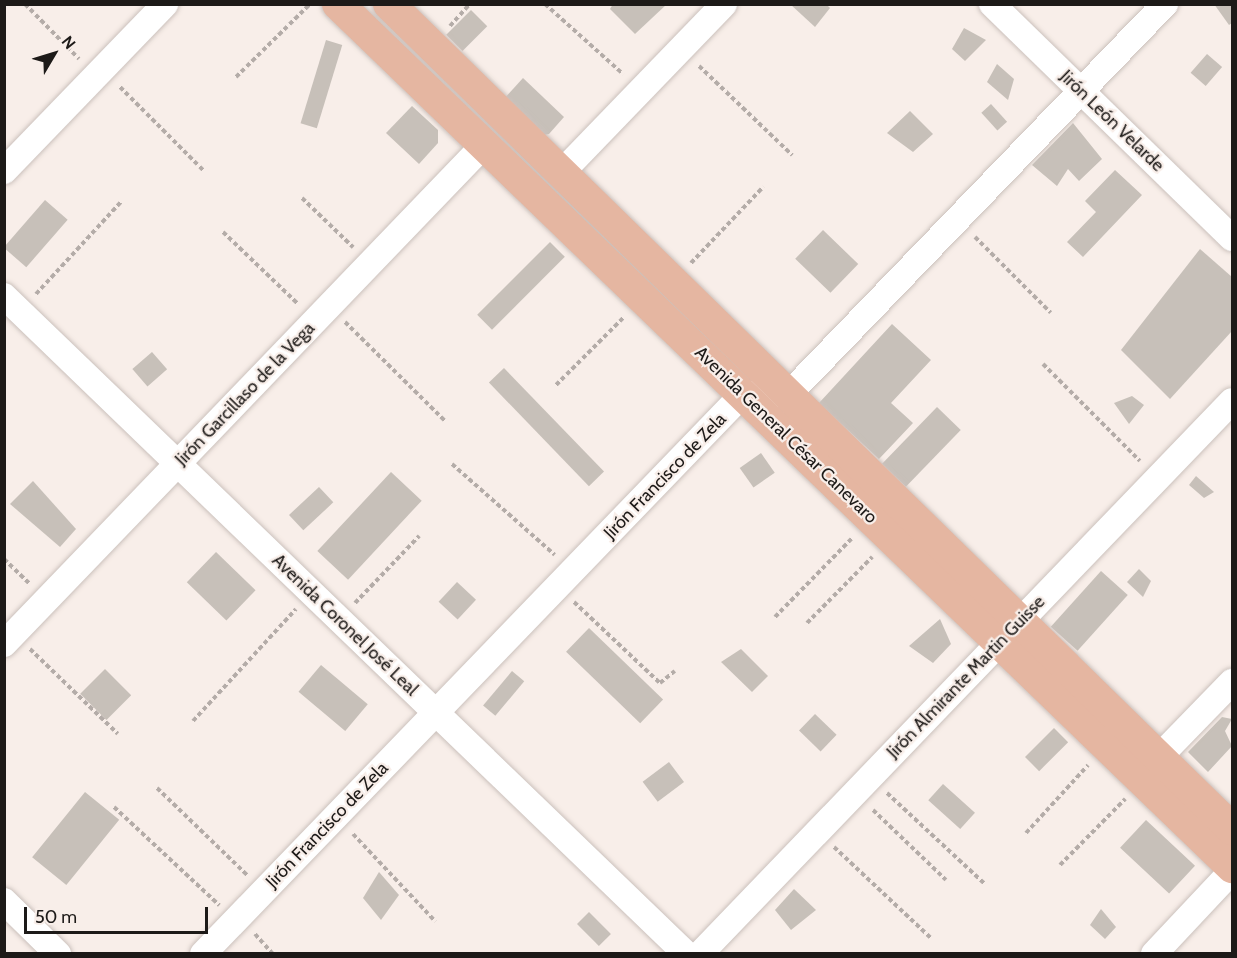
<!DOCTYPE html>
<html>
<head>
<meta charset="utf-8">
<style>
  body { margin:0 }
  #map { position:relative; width:1237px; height:958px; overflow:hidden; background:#f8eee9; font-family:Cabin,sans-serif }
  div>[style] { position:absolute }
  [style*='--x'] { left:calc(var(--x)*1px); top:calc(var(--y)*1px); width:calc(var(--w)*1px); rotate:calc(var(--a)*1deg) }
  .building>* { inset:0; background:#c7c0b9; transform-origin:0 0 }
  .path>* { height:4px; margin-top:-2px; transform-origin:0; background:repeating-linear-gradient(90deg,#b4aca8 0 4.5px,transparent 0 7.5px) }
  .roads { filter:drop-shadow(0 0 2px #cbc1bc) drop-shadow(0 0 2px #cbc1bc) }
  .minor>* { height:26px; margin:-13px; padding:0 13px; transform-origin:13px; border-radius:13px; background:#fff }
  .major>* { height:32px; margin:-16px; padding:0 16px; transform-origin:16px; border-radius:16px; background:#e5b6a1 }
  span { translate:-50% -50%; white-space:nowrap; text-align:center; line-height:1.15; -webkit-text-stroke:4.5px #f8eee9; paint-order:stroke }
  .street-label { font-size:18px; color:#1d1a18 }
  .frame { position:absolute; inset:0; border:6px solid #1d1a18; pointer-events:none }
  .north { position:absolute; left:24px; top:24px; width:60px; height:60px; -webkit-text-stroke:4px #f8eee9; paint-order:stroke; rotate:52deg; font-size:16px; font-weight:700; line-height:24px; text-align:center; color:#1d1a18 }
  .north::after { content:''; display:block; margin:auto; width:21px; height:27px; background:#1d1a18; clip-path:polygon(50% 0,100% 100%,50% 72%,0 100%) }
  .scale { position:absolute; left:24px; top:907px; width:184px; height:27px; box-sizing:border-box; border:3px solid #1d1a18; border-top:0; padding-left:8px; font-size:18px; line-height:21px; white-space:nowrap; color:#1d1a18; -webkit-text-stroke:4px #f8eee9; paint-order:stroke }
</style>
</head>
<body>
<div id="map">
  <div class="building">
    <div style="clip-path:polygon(613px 4px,667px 4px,635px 34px,610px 9px)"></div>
    <div style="clip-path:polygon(790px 4px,826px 4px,830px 8px,815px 27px)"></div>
    <div style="clip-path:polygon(1214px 4px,1232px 4px,1232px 23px,1229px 25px)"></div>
    <div style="left:471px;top:10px;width:23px;height:35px;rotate:45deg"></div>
    <div style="clip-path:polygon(964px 28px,986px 40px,965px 61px,952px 49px)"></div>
    <div style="left:326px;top:40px;width:17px;height:87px;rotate:17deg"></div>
    <div style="left:1207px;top:54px;width:20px;height:25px;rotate:41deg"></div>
    <div style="clip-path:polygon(997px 64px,1014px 79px,1008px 100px,987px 82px)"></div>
    <div style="clip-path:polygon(523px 78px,564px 117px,549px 134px,543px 135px,504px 99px)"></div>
    <div style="left:991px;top:104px;width:24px;height:13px;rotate:48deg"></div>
    <div style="clip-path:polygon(412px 106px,438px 130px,438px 143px,419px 164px,386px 133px)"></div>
    <div style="clip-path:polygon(910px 111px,933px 134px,913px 152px,887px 133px)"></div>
    <div style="clip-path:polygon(1073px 123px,1102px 159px,1079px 181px,1068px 169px,1057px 186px,1032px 165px)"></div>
    <div style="clip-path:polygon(1115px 170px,1142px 195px,1083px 257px,1067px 242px,1096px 212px,1085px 201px)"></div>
    <div style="left:45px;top:200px;width:30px;height:63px;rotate:41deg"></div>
    <div style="left:823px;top:230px;width:49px;height:40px;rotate:44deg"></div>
    <div style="left:550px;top:242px;width:21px;height:103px;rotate:45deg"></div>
    <div style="clip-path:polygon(1200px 249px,1232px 277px,1232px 331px,1170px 399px,1121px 350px)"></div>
    <div style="clip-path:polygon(892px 324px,931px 360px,891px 403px,913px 423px,879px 459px,819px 403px)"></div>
    <div style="left:152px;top:352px;width:23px;height:26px;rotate:49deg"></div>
    <div style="left:504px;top:368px;width:144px;height:21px;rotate:46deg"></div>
    <div style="clip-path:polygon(1132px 396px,1144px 405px,1129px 424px,1114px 403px)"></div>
    <div style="left:937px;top:407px;width:33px;height:79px;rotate:44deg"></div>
    <div style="left:761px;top:453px;width:24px;height:26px;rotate:55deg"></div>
    <div style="left:391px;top:472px;width:42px;height:108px;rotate:43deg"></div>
    <div style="clip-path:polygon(1196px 476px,1214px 492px,1204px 498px,1189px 485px)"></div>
    <div style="clip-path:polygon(33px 481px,76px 529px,60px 547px,10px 504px)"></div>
    <div style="left:319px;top:487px;width:21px;height:41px;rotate:47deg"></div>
    <div style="left:216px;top:552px;width:55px;height:42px;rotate:44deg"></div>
    <div style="clip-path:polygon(1139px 569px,1151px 581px,1143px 597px,1127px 582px)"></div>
    <div style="left:1101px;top:571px;width:36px;height:75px;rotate:42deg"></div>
    <div style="left:457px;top:582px;width:26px;height:27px;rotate:43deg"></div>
    <div style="clip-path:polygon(940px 619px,951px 644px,933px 663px,909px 646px)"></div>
    <div style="left:589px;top:628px;width:103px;height:33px;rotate:44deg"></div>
    <div style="clip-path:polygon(741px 649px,768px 676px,752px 692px,721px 662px)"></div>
    <div style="left:321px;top:665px;width:61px;height:35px;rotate:40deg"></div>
    <div style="left:105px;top:669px;width:37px;height:35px;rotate:45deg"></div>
    <div style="left:512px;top:671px;width:16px;height:45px;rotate:40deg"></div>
    <div style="left:815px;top:714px;width:30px;height:23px;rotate:44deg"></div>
    <div style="clip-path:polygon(1222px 717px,1232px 719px,1225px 731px,1232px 746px,1208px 772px,1188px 752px)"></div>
    <div style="left:1054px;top:728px;width:20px;height:41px;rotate:45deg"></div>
    <div style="left:669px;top:762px;width:25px;height:33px;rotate:53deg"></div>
    <div style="left:943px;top:784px;width:43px;height:22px;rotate:42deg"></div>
    <div style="left:85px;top:792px;width:44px;height:84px;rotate:39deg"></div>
    <div style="left:1146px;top:820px;width:67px;height:38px;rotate:43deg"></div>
    <div style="clip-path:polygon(379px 872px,399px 895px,381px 920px,363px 898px)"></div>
    <div style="clip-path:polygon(794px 889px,816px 910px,791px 930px,775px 910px)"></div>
    <div style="clip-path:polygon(1101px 909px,1116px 927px,1105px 939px,1090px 925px)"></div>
    <div style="left:589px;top:912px;width:31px;height:17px;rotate:45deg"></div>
  </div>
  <div class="path">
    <div style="--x:25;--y:4;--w:77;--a:45.5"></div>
    <div style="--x:545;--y:4;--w:105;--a:41.9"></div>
    <div style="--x:450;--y:26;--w:30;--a:-48"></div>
    <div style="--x:699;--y:66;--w:129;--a:43.7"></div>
    <div style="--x:236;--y:77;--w:104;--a:-44.6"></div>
    <div style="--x:120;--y:87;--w:119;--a:45"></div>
    <div style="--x:302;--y:198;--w:71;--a:43.9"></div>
    <div style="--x:223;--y:232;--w:104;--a:43.8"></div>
    <div style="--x:975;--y:237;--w:107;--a:45"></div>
    <div style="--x:691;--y:263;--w:105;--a:-46.5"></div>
    <div style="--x:36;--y:294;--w:125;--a:-47.3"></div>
    <div style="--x:345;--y:322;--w:141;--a:44.7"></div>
    <div style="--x:1043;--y:364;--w:137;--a:45"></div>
    <div style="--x:556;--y:385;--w:95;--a:-45"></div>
    <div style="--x:452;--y:464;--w:137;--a:41.5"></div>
    <div style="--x:4;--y:559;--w:36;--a:44"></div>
    <div style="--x:574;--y:602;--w:118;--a:43.3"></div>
    <div style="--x:660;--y:683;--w:19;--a:-39"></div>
    <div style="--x:355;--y:603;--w:93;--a:-46.3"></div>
    <div style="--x:775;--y:617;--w:110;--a:-45.7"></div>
    <div style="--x:807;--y:623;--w:93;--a:-45.4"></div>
    <div style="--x:30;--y:649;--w:122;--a:44"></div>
    <div style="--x:193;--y:721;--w:152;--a:-47.4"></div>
    <div style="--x:157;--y:788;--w:125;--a:44"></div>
    <div style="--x:887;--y:793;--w:134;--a:42.9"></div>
    <div style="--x:114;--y:807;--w:144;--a:43"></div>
    <div style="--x:873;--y:810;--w:101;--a:43.8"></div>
    <div style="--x:1026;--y:833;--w:92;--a:-47.6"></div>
    <div style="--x:353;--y:834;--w:120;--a:46.7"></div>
    <div style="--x:834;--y:847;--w:134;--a:43.2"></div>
    <div style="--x:1060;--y:865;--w:93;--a:-45.4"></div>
    <div style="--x:255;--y:934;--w:27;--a:48"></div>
  </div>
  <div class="roads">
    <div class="minor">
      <div style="--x:992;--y:4;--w:335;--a:44.3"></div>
      <div style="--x:4;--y:171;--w:232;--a:-46"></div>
      <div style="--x:562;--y:172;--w:233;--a:-46"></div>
      <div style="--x:4;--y:296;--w:948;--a:43.97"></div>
      <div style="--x:4;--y:644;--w:694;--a:-46.11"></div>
      <div style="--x:1159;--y:757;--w:105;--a:-45.8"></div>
      <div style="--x:4;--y:901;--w:76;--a:44.5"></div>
      <div style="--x:203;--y:954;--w:778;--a:-46.04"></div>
      <div style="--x:743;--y:394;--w:46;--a:0"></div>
      <div style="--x:789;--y:394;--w:542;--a:-46.05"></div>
      <div style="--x:700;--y:954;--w:767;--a:-46.11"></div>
      <div style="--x:1154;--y:954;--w:114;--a:-46.8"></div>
    </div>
    <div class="major">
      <div style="--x:338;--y:4;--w:1243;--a:43.99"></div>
      <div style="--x:389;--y:4;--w:1180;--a:44.38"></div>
    </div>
  </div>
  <div class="street-label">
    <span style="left:1112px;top:121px;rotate:44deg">Jirón León Velarde</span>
    <span style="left:245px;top:394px;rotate:-46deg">Jirón Garcillaso de la Vega</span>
    <span style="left:786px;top:435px;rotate:44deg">Avenida General César Canevaro</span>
    <span style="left:665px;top:476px;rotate:-46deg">Jirón Francisco de Zela</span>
    <span style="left:345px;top:625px;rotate:44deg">Avenida Coronel José Leal</span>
    <span style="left:966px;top:677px;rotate:-46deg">Jirón Almirante Martin Guisse</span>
    <span style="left:327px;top:825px;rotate:-46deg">Jirón Francisco de Zela</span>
  </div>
  <div class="frame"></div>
  <div class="north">N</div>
  <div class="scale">50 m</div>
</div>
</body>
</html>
